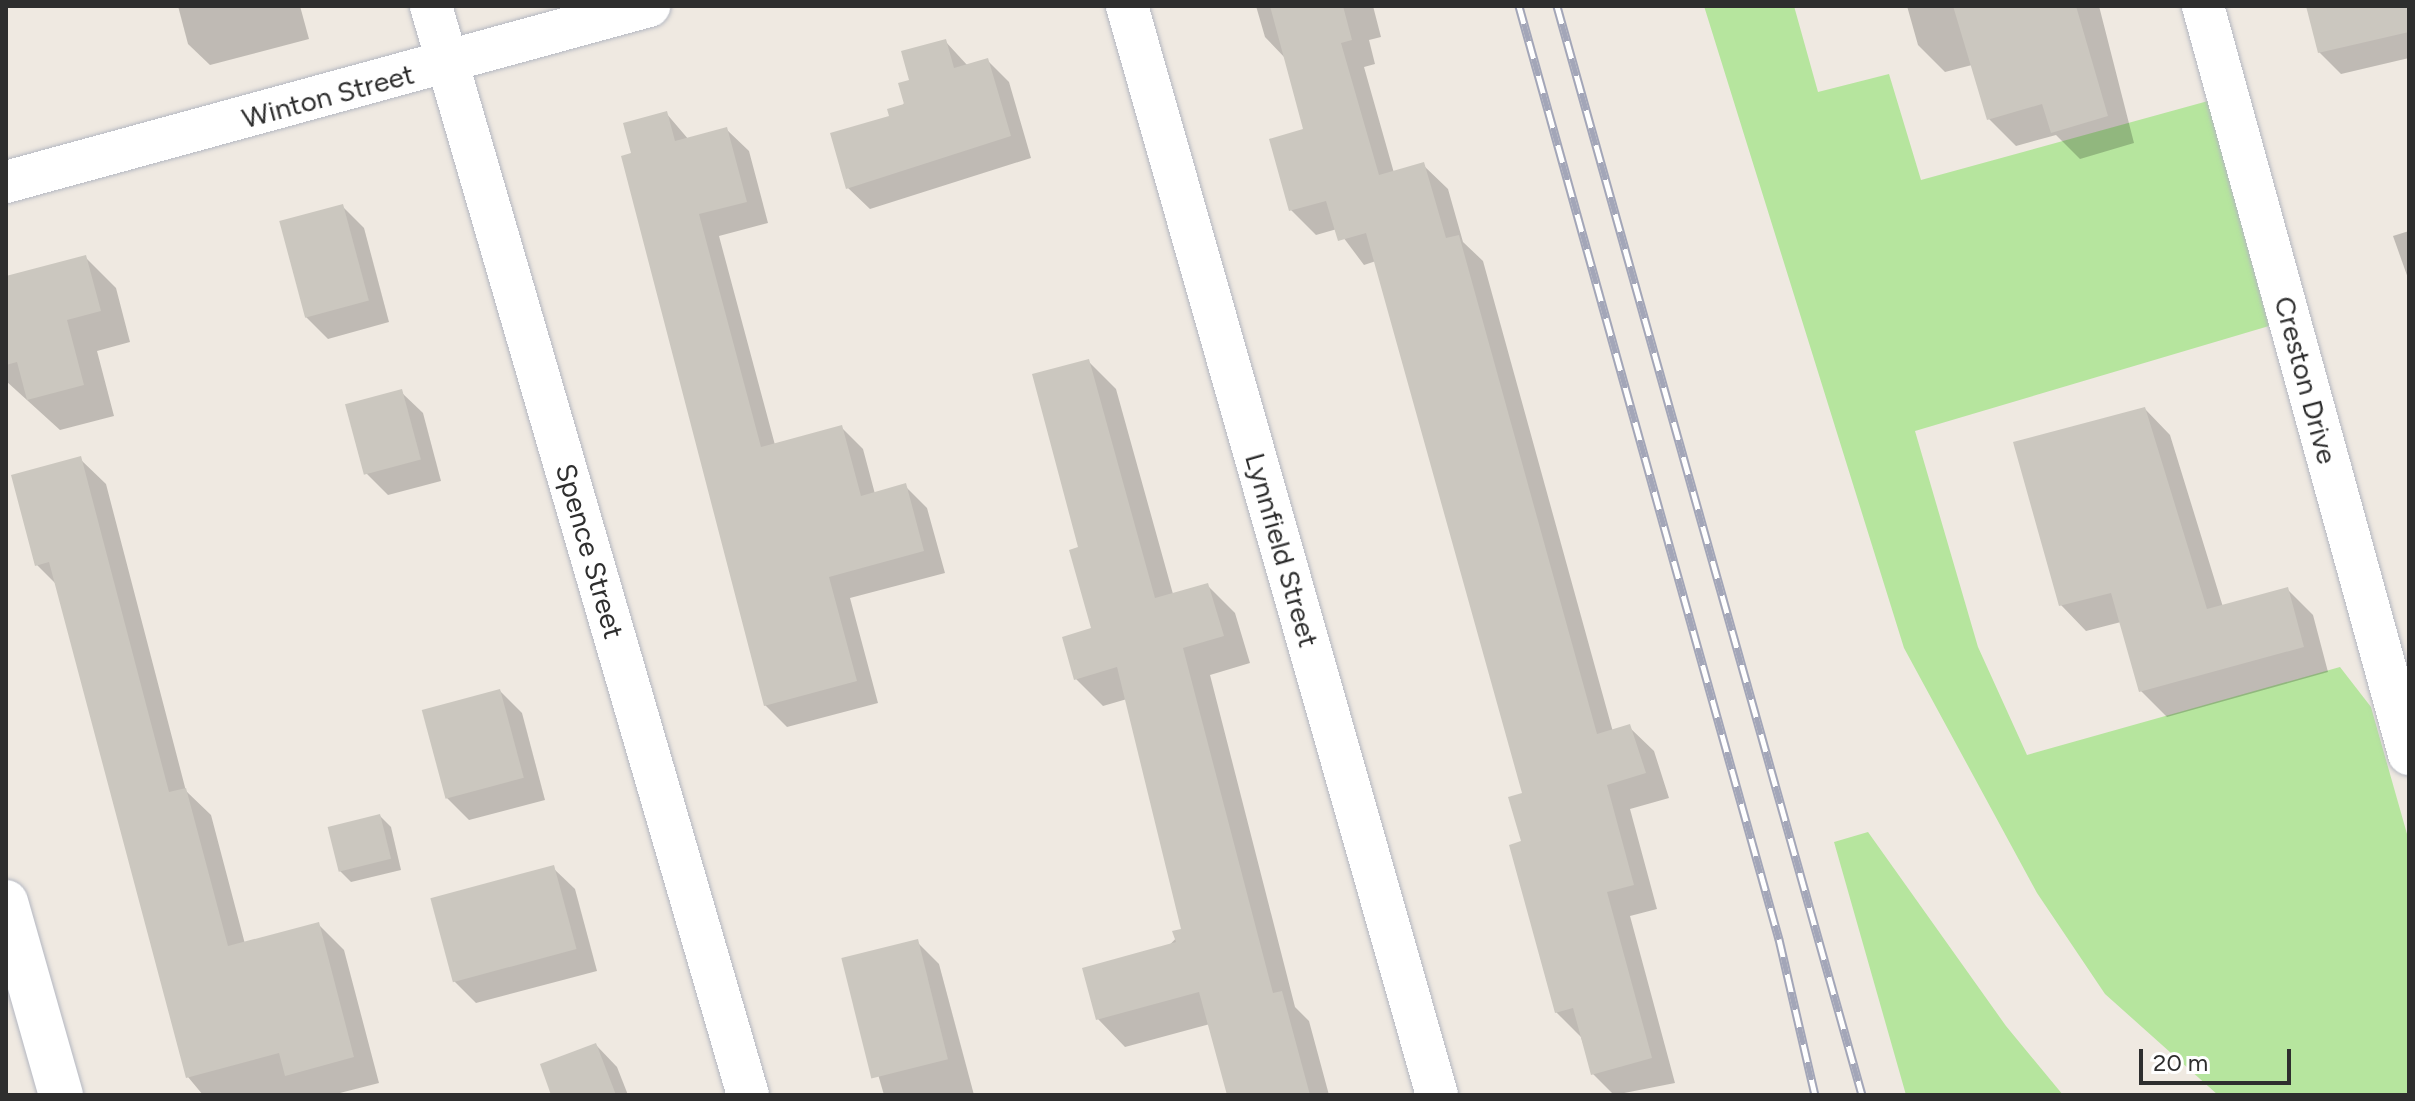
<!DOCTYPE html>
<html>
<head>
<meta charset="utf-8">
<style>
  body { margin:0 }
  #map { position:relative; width:2415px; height:1101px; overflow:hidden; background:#efe9e1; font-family:Figtree,sans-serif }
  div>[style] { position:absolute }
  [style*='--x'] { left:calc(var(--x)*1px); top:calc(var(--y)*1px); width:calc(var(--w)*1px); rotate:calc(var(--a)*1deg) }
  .green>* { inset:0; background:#b6e59e }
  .shadow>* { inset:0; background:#0003 }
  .building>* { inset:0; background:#cbc7bf; transform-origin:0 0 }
  .roads { filter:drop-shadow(0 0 2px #b4b7c1) drop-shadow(0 0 2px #b4b7c1) }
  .minor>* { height:42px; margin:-21px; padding:0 21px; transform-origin:21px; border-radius:21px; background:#fff }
  .tertiary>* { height:44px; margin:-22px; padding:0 22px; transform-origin:22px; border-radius:22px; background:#fff }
  .rail>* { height:9px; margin-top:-4.5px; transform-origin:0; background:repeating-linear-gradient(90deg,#fff 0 18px,#a3a6b8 0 36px); box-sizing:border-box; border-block:2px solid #a3a6b8 }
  span { translate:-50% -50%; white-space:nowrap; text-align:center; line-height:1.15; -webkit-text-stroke:7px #fff; paint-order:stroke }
  .street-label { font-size:28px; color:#2e2e2e }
  .frame { position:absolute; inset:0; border:8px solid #2e2e2e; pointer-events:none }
  .scale { position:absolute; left:2139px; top:1049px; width:152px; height:36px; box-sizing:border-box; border:4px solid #2e2e2e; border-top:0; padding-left:10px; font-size:24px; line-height:28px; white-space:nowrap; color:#2e2e2e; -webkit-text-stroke:6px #fff; paint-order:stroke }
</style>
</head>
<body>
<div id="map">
  <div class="green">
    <div style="clip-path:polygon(1704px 6px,1794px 6px,1818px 92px,1889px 74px,1921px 180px,2208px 101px,2269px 326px,1915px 431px,1978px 647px,2027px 755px,2340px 667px,2371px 707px,2409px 841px,2409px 1095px,2218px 1095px,2105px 994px,2037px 893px,1904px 648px)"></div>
    <div style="clip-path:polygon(1868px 832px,2006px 1026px,2063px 1095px,1906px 1095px,1834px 842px)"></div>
  </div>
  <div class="shadow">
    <div style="clip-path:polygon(178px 6px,300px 6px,309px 39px,210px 65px,188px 44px)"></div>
    <div style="clip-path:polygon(1256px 6px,1373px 6px,1381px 37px,1369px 40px,1375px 64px,1364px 67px,1394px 173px,1423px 165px,1448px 189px,1463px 242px,1483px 261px,1613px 732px,1629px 727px,1654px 751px,1669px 798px,1630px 809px,1657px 909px,1630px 916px,1675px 1083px,1614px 1095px,1593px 1074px,1581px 1037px,1556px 1012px,1523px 843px,1524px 795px,1376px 261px,1364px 265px,1337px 229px,1316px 235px,1291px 210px,1305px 131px,1286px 59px,1265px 37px)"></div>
    <div style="clip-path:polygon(1907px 6px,2099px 6px,2134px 143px,2080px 159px,2056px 135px,2016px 146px,1989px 119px,1972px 65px,1945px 72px,1918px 45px)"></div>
    <div style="clip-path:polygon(2308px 6px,2409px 6px,2409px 58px,2341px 74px,2319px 52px)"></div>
    <div style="clip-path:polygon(945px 41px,968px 66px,988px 61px,1009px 82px,1031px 158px,870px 209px,848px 188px)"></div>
    <div style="clip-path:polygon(666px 113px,689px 140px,727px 130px,749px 151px,768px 223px,719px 236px,775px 445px,841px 427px,863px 449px,875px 494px,905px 486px,927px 508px,945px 573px,850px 598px,878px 703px,787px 727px,765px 705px,633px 155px)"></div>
    <div style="clip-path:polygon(342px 206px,364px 228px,389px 322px,328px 339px,306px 317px)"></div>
    <div style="clip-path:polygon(2409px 231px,2409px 281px,2393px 236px)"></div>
    <div style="clip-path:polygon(85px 257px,116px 288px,130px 342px,97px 351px,114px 416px,60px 430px,6px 381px,6px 278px)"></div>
    <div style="clip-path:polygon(1088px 361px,1116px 389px,1173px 594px,1207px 585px,1235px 613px,1250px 663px,1210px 675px,1295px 1007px,1309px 1021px,1329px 1095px,1229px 1095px,1210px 1024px,1125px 1047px,1098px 1019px,1184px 930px,1127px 699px,1103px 706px,1076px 679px,1094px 630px,1081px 548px)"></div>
    <div style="clip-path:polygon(401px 392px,423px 413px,441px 481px,388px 495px,366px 473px)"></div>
    <div style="clip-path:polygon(2145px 409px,2170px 435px,2223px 607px,2287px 589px,2313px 615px,2328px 672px,2167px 717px,2141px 691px,2121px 622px,2086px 631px,2061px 605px)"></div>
    <div style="clip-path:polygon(80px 459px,106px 484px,186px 791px,211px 815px,245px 944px,318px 924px,344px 950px,379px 1083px,332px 1095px,203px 1095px,188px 1077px,57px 585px,37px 565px)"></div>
    <div style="clip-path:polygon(500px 691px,522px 713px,545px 800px,469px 820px,447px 798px)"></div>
    <div style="clip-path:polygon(380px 816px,391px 827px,401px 870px,351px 882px,340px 871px)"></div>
    <div style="clip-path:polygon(553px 868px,575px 889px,597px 971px,476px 1003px,454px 981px,432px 900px)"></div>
    <div style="clip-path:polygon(917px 942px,939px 964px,974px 1095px,884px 1095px,845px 960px)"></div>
    <div style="clip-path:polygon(596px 1045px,617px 1067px,628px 1095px,554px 1095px)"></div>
  </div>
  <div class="building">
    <div style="clip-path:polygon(1270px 6px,1343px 6px,1352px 40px,1341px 43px,1379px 175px,1424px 162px,1446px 238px,1459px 235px,1597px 734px,1630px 724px,1646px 773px,1607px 785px,1634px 885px,1607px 892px,1652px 1058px,1591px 1075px,1573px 1008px,1555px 1013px,1509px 845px,1521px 841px,1508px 797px,1522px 793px,1366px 233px,1338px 241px,1326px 201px,1289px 211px,1269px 139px,1303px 129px)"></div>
    <div style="clip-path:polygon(1953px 6px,2076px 6px,2108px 116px,2051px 133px,2042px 104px,1987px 120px)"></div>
    <div style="clip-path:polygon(2306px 6px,2409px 6px,2409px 32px,2318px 53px)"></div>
    <div style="clip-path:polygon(946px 39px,954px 68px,988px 58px,1011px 136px,846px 189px,830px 133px,889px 116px,887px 109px,904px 104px,898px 83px,909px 80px,901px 51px)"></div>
    <div style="clip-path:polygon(667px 111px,675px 141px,727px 127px,747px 202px,699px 214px,761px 447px,842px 425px,861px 496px,906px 483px,924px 551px,829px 577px,857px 681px,764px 706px,621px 156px,631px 153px,623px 123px)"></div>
    <div style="left:343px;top:204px;width:100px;height:66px;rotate:75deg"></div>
    <div style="clip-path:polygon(86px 255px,101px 311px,67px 320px,84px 385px,27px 400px,17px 362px,6px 365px,6px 276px)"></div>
    <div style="clip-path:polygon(1089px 359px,1155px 598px,1208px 583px,1224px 636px,1183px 648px,1273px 993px,1282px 991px,1310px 1095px,1227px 1095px,1199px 992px,1096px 1020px,1082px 968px,1176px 942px,1172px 931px,1181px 929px,1117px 667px,1074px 680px,1062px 637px,1091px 628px,1069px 550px,1078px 547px,1032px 374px)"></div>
    <div style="left:402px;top:389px;width:73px;height:59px;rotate:75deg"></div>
    <div style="clip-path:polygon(2145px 407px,2207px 609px,2288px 587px,2304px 647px,2139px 692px,2111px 593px,2059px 606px,2013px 442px)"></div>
    <div style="clip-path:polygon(81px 456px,169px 792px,186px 788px,228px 946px,319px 922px,354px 1057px,285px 1076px,279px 1053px,186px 1078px,49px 562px,35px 566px,11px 475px)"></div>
    <div style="left:500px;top:689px;width:92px;height:81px;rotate:75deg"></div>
    <div style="left:380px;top:814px;width:46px;height:54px;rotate:76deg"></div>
    <div style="left:554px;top:865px;width:87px;height:128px;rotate:75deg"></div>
    <div style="left:918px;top:939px;width:124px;height:79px;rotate:76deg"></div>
    <div style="clip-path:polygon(596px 1043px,616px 1095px,551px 1095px,540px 1064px)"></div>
  </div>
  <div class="roads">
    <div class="minor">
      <div style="--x:431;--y:6;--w:1134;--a:73.77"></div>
      <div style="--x:1127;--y:6;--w:1132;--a:74.11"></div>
      <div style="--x:2203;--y:6;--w:776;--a:74.6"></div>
      <div style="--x:6;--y:182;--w:667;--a:-15.31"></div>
    </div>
    <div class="tertiary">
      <div style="--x:6;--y:902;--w:201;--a:74.1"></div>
    </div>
  </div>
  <div class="rail">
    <div style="--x:1519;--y:6;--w:969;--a:74.43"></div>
    <div style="--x:1779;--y:939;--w:160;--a:77"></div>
    <div style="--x:1557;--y:6;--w:1131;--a:74.35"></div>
  </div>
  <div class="street-label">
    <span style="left:328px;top:96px;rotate:-15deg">Winton Street</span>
    <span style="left:2306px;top:380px;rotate:75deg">Creston Drive</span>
    <span style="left:1282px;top:550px;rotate:74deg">Lynnfield Street</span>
    <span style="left:590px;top:551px;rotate:74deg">Spence Street</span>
  </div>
  <div class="frame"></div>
  <div class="scale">20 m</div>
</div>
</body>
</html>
